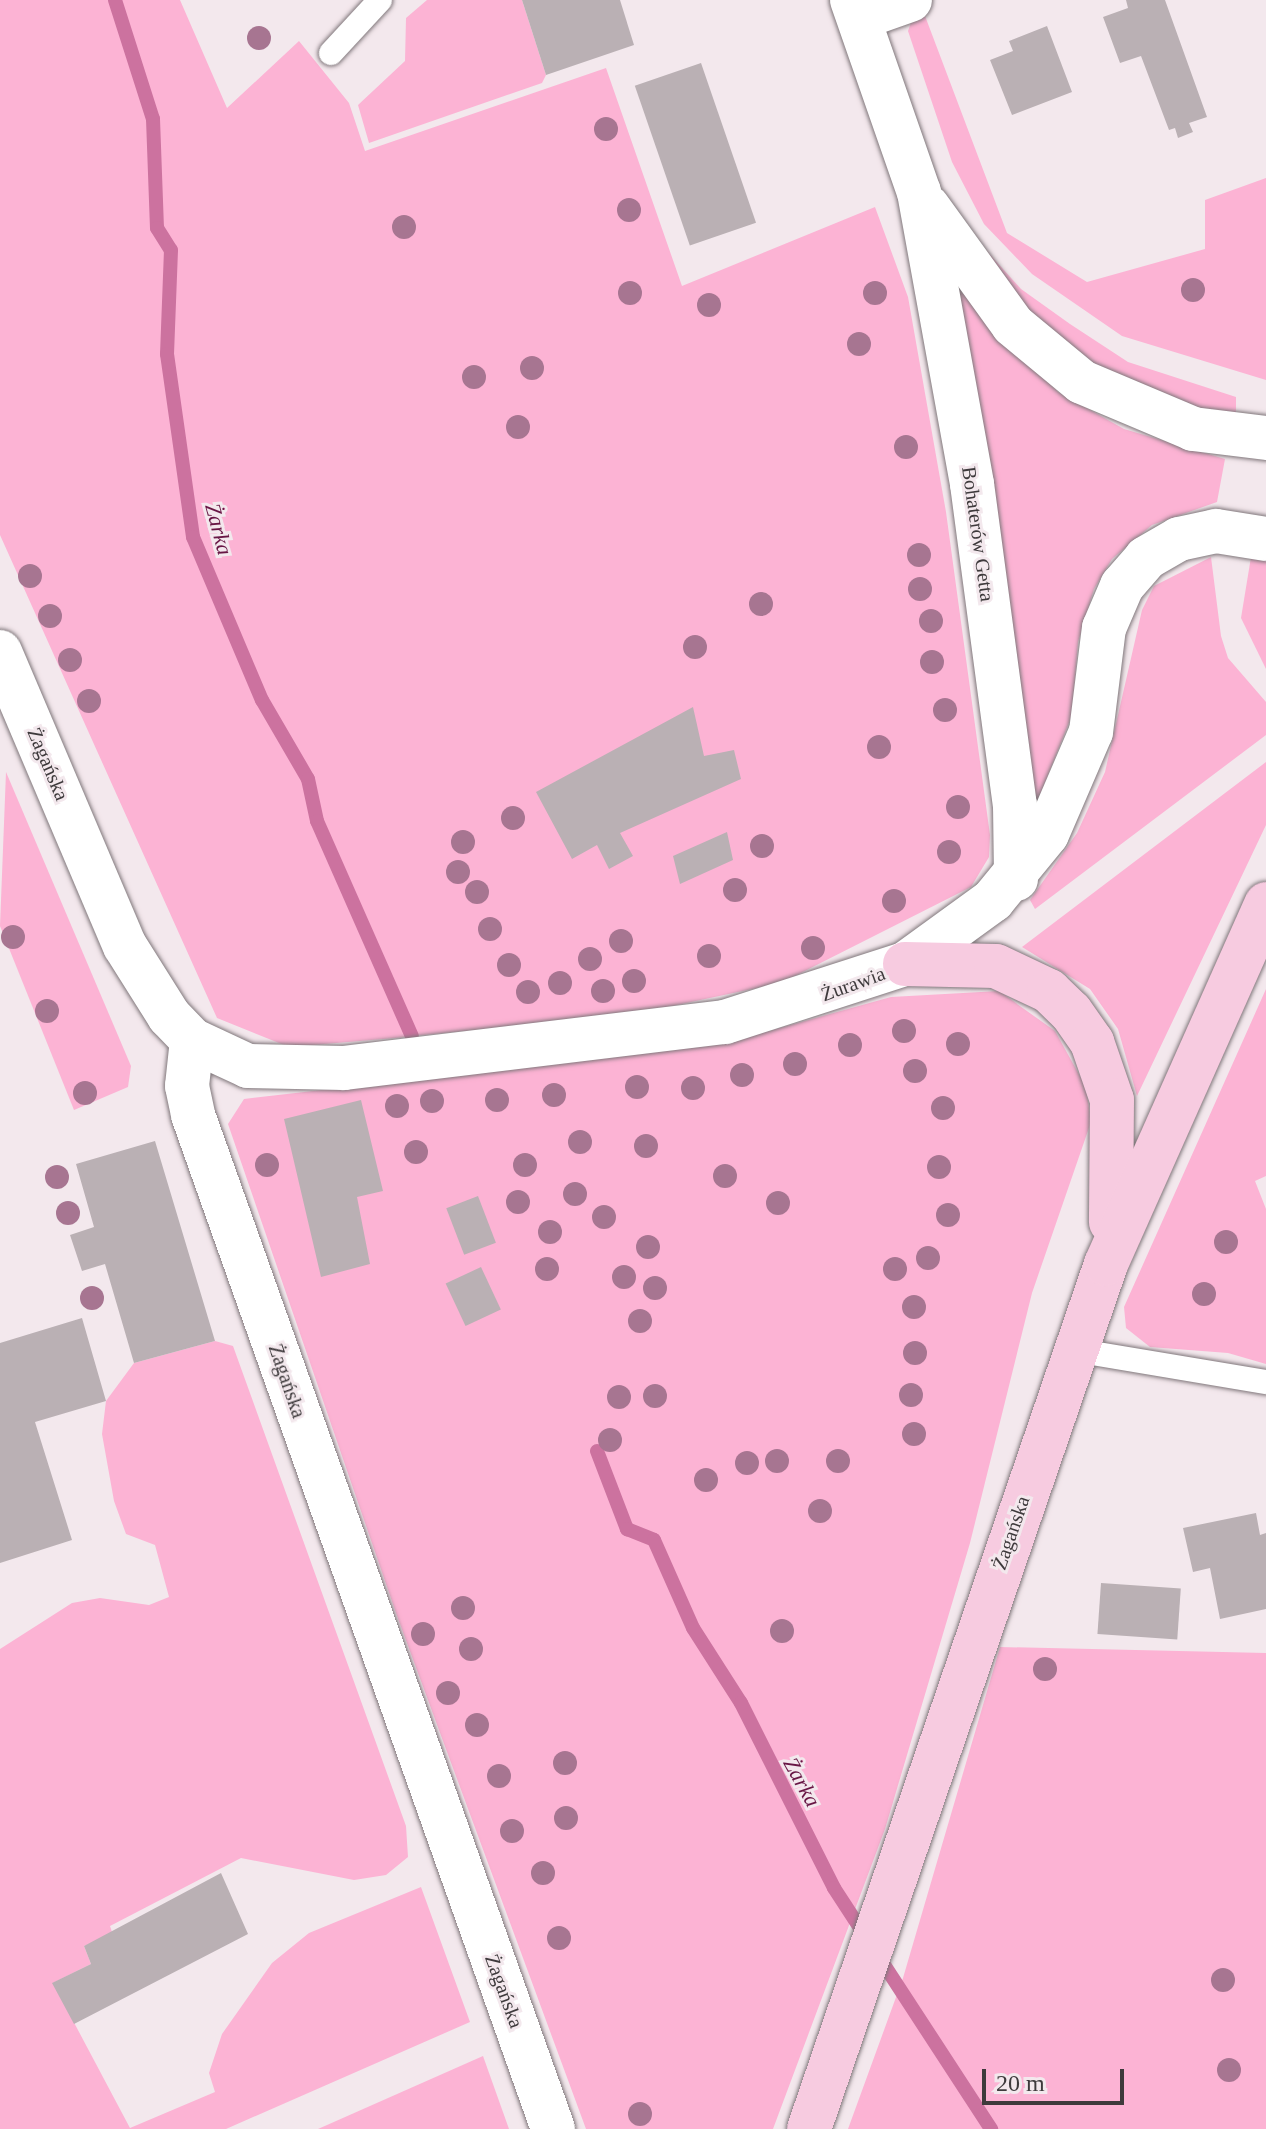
<!DOCTYPE html>
<html>
<head>
<meta charset="utf-8">
<style>
  body { margin:0 }
  #map { position:relative; width:1266px; height:2129px; overflow:hidden; background:#f3e8ed; font-family:"Times New Roman",serif }
  div>[style] { position:absolute }
  [style*='--x'] { left:calc(var(--x)*1px); top:calc(var(--y)*1px); width:calc(var(--w)*1px); rotate:calc(var(--a)*1deg) }
  .green>* { inset:0; background:#fcb3d4 }
  .stream>* { height:14px; margin:-7px; padding:0 7px; transform-origin:7px; border-radius:7px; background:#cc729f }
  .building>* { inset:0; background:#bab0b4; transform-origin:0 0 }
  .roads { filter:drop-shadow(0 0 2px #80777b) drop-shadow(0 0 2px #80777b) }
  .service>* { height:24px; margin:-12px; padding:0 12px; transform-origin:12px; border-radius:12px; background:#fff }
  .minor>* { height:44px; margin:-22px; padding:0 22px; transform-origin:22px; border-radius:22px; background:#fff }
  .tertiary>* { height:44px; margin:-22px; padding:0 22px; transform-origin:22px; border-radius:22px; background:#fff }
  .primary>* { height:44px; margin:-22px; padding:0 22px; transform-origin:22px; border-radius:22px; background:#f7cbe0 }
  .trees>* { width:24px; height:24px; margin:-12px; border-radius:50%; background:#a77591 }
  span { translate:-50% -50%; white-space:nowrap; text-align:center; line-height:1.15; -webkit-text-stroke:6px #f3e8ed; paint-order:stroke }
  .street-label { font-size:20px; color:#3e3a3c }
  .water-label { font-size:22px; color:#681645; font-style:italic }
  .scale { position:absolute; left:982px; top:2069px; width:142px; height:36px; box-sizing:border-box; border:4px solid #3e3a3c; border-top:0; padding-left:10px; font-size:24px; line-height:28px; white-space:nowrap; color:#3e3a3c; -webkit-text-stroke:6px #f3e8ed; paint-order:stroke }
</style>
</head>
<body>
<div id="map">
  <div class="green">
    <div style="clip-path:polygon(0 0,114px 0,152px 119px,155px 229px,168px 250px,164px 352px,191px 539px,259px 701px,305px 780px,313px 822px,407px 1037px,289px 1047px,217px 1018px,0 535px)"></div>
    <div style="clip-path:polygon(117px 0,180px 0,227px 108px,299px 41px,349px 103px,365px 151px,606px 68px,682px 286px,875px 207px,908px 297px,946px 512px,990px 835px,989px 857px,971px 887px,781px 983px,625px 1016px,412px 1036px,318px 822px,310px 779px,263px 699px,191px 524px,168px 355px,172px 250px,158px 228px,154px 119px)"></div>
    <div style="clip-path:polygon(427px 0,522px 0,546px 75px,542px 83px,369px 143px,358px 105px,405px 61px,406px 18px)"></div>
    <div style="clip-path:polygon(919px 0,1007px 233px,1087px 282px,1205px 249px,1205px 200px,1266px 178px,1266px 380px,1122px 336px,1032px 274px,984px 224px,952px 162px,908px 31px)"></div>
    <div style="clip-path:polygon(968px 230px,1021px 289px,1070px 324px,1128px 362px,1236px 397px,1236px 415px,1175px 403px,1113px 380px,1017px 308px)"></div>
    <div style="clip-path:polygon(951px 281px,1058px 392px,1124px 429px,1225px 459px,1217px 502px,1152px 525px,1112px 559px,1094px 589px,1078px 642px,1072px 715px,1034px 810px)"></div>
    <div style="clip-path:polygon(1211px 557px,1221px 636px,1228px 658px,1266px 702px,1266px 735px,1035px 909px,1030px 900px,1077px 833px,1105px 772px,1142px 610px,1154px 586px)"></div>
    <div style="clip-path:polygon(1251px 557px,1266px 559px,1266px 669px,1241px 618px)"></div>
    <div style="clip-path:polygon(1266px 762px,1266px 825px,1137px 1096px,1118px 1029px,1090px 989px,1022px 947px)"></div>
    <div style="clip-path:polygon(6px 772px,131px 1066px,128px 1087px,74px 1110px,0 926px)"></div>
    <div style="clip-path:polygon(1266px 989px,1266px 1176px,1255px 1181px,1266px 1209px,1266px 1364px,1228px 1353px,1150px 1347px,1126px 1328px,1124px 1307px)"></div>
    <div style="clip-path:polygon(999px 991px,1055px 1031px,1086px 1087px,1091px 1122px,1032px 1293px,970px 1543px,885px 1829px,773px 2129px,586px 2129px,397px 1616px,228px 1124px,244px 1099px,722px 1044px,891px 997px)"></div>
    <div style="clip-path:polygon(215px 1341px,233px 1346px,406px 1826px,408px 1857px,386px 1875px,354px 1880px,241px 1858px,110px 1926px,113px 1935px,84px 1946px,91px 1964px,53px 1983px,130px 2128px,215px 2092px,209px 2073px,222px 2034px,272px 1963px,309px 1933px,421px 1887px,470px 2022px,226px 2129px,0 2129px,0 1649px,72px 1603px,100px 1598px,149px 1605px,169px 1597px,155px 1545px,126px 1534px,114px 1501px,102px 1434px,106px 1401px,134px 1363px)"></div>
    <div style="clip-path:polygon(1000px 1647px,1266px 1653px,1266px 2129px,848px 2129px,903px 1978px)"></div>
    <div style="clip-path:polygon(483px 2056px,509px 2129px,318px 2129px)"></div>
  </div>
  <div class="stream">
    <div style="--x:115;--y:0;--w:125;--a:72.3"></div>
    <div style="--x:153;--y:119;--w:109;--a:87.9"></div>
    <div style="--x:157;--y:228;--w:26;--a:58"></div>
    <div style="--x:171;--y:250;--w:104;--a:92.2"></div>
    <div style="--x:167;--y:354;--w:185;--a:81.9"></div>
    <div style="--x:193;--y:537;--w:177;--a:67.1"></div>
    <div style="--x:262;--y:700;--w:91;--a:59.8"></div>
    <div style="--x:308;--y:779;--w:43;--a:77.9"></div>
    <div style="--x:317;--y:821;--w:235;--a:66.2"></div>
    <div style="--x:597;--y:1451;--w:84;--a:69"></div>
    <div style="--x:627;--y:1529;--w:29;--a:22"></div>
    <div style="--x:654;--y:1540;--w:96;--a:66.1"></div>
    <div style="--x:693;--y:1628;--w:89;--a:57.4"></div>
    <div style="--x:741;--y:1703;--w:207;--a:63.3"></div>
    <div style="--x:834;--y:1888;--w:288;--a:56.9"></div>
  </div>
  <div class="building">
    <div style="clip-path:polygon(522px 0,620px 0,634px 45px,546px 75px)"></div>
    <div style="clip-path:polygon(1126px 0,1165px 0,1207px 117px,1189px 123px,1193px 132px,1178px 138px,1175px 128px,1169px 130px,1141px 56px,1120px 63px,1103px 17px,1128px 8px)"></div>
    <div style="clip-path:polygon(1047px 26px,1072px 92px,1012px 115px,990px 60px,1013px 51px,1009px 41px)"></div>
    <div style="left:701px;top:63px;width:169px;height:70px;rotate:71deg"></div>
    <div style="clip-path:polygon(693px 707px,704px 756px,734px 750px,741px 779px,620px 833px,633px 856px,609px 869px,597px 845px,572px 859px,536px 792px)"></div>
    <div style="clip-path:polygon(727px 832px,733px 860px,680px 884px,673px 856px)"></div>
    <div style="clip-path:polygon(361px 1100px,383px 1191px,357px 1197px,370px 1264px,321px 1277px,284px 1119px)"></div>
    <div style="clip-path:polygon(155px 1141px,215px 1341px,134px 1363px,105px 1264px,82px 1271px,70px 1235px,94px 1227px,76px 1164px)"></div>
    <div style="left:478px;top:1196px;width:50px;height:34px;rotate:69deg"></div>
    <div style="left:481px;top:1267px;width:47px;height:39px;rotate:65deg"></div>
    <div style="clip-path:polygon(82px 1318px,106px 1401px,35px 1422px,72px 1540px,0 1563px,0 1343px)"></div>
    <div style="clip-path:polygon(1256px 1513px,1260px 1535px,1266px 1533px,1266px 1609px,1220px 1619px,1210px 1568px,1193px 1572px,1183px 1528px)"></div>
    <div style="left:1101px;top:1583px;width:80px;height:51px;rotate:4deg"></div>
    <div style="clip-path:polygon(221px 1873px,248px 1934px,74px 2024px,52px 1983px,91px 1964px,84px 1946px)"></div>
  </div>
  <div class="roads">
    <div class="service">
      <div style="--x:331;--y:53;--w:72;--a:-47.2"></div>
      <div style="--x:1074;--y:1350;--w:195;--a:9.5"></div>
    </div>
    <div class="minor">
      <div style="--x:859;--y:18;--w:54;--a:-19.4"></div>
      <div style="--x:192;--y:1040;--w:46;--a:96.2"></div>
      <div style="--x:187;--y:1086;--w:30;--a:78"></div>
      <div style="--x:193;--y:1115;--w:1076;--a:70.45"></div>
    </div>
    <div class="tertiary">
      <div style="--x:852;--y:0;--w:203;--a:70.8"></div>
      <div style="--x:919;--y:192;--w:297;--a:79.7"></div>
      <div style="--x:972;--y:484;--w:324;--a:82.4"></div>
      <div style="--x:1015;--y:805;--w:74;--a:89.2"></div>
      <div style="--x:928;--y:207;--w:145;--a:54.2"></div>
      <div style="--x:1013;--y:325;--w:89;--a:39.6"></div>
      <div style="--x:1082;--y:382;--w:121;--a:22.9"></div>
      <div style="--x:1193;--y:429;--w:74;--a:7"></div>
      <div style="--x:0;--y:652;--w:319;--a:67"></div>
      <div style="--x:125;--y:946;--w:83;--a:57.8"></div>
      <div style="--x:169;--y:1016;--w:33;--a:46"></div>
      <div style="--x:192;--y:1040;--w:62;--a:24.9"></div>
      <div style="--x:248;--y:1066;--w:96;--a:1.2"></div>
      <div style="--x:344;--y:1068;--w:384;--a:-6.9"></div>
      <div style="--x:725;--y:1022;--w:189;--a:-17.9"></div>
      <div style="--x:905;--y:964;--w:109;--a:-36"></div>
      <div style="--x:993;--y:900;--w:85;--a:-50.7"></div>
      <div style="--x:1047;--y:834;--w:111;--a:-66.7"></div>
      <div style="--x:1091;--y:732;--w:105;--a:-82.9"></div>
      <div style="--x:1104;--y:628;--w:46;--a:-66.8"></div>
      <div style="--x:1122;--y:586;--w:37;--a:-49"></div>
      <div style="--x:1146;--y:558;--w:38;--a:-30"></div>
      <div style="--x:1179;--y:539;--w:38;--a:-12"></div>
      <div style="--x:1216;--y:531;--w:51;--a:9.1"></div>
    </div>
    <div class="primary">
      <div style="--x:905;--y:964;--w:91;--a:1.3"></div>
      <div style="--x:996;--y:966;--w:59;--a:25.3"></div>
      <div style="--x:1049;--y:991;--w:30;--a:44"></div>
      <div style="--x:1071;--y:1012;--w:37;--a:55"></div>
      <div style="--x:1092;--y:1042;--w:61;--a:71"></div>
      <div style="--x:1112;--y:1100;--w:122;--a:90.5"></div>
      <div style="--x:809;--y:2129;--w:915;--a:-71.05"></div>
      <div style="--x:1106;--y:1264;--w:394;--a:-66"></div>
    </div>
  </div>
  <div class="trees">
    <div style="left:259px;top:38px"></div>
    <div style="left:606px;top:129px"></div>
    <div style="left:629px;top:210px"></div>
    <div style="left:404px;top:227px"></div>
    <div style="left:1193px;top:290px"></div>
    <div style="left:630px;top:293px"></div>
    <div style="left:875px;top:293px"></div>
    <div style="left:709px;top:305px"></div>
    <div style="left:859px;top:344px"></div>
    <div style="left:532px;top:368px"></div>
    <div style="left:474px;top:377px"></div>
    <div style="left:518px;top:427px"></div>
    <div style="left:906px;top:447px"></div>
    <div style="left:919px;top:555px"></div>
    <div style="left:30px;top:576px"></div>
    <div style="left:920px;top:589px"></div>
    <div style="left:761px;top:604px"></div>
    <div style="left:50px;top:616px"></div>
    <div style="left:931px;top:621px"></div>
    <div style="left:695px;top:647px"></div>
    <div style="left:70px;top:660px"></div>
    <div style="left:932px;top:662px"></div>
    <div style="left:89px;top:701px"></div>
    <div style="left:945px;top:710px"></div>
    <div style="left:879px;top:747px"></div>
    <div style="left:958px;top:807px"></div>
    <div style="left:513px;top:818px"></div>
    <div style="left:463px;top:842px"></div>
    <div style="left:762px;top:846px"></div>
    <div style="left:949px;top:852px"></div>
    <div style="left:458px;top:872px"></div>
    <div style="left:735px;top:890px"></div>
    <div style="left:477px;top:892px"></div>
    <div style="left:894px;top:901px"></div>
    <div style="left:490px;top:929px"></div>
    <div style="left:13px;top:937px"></div>
    <div style="left:621px;top:941px"></div>
    <div style="left:813px;top:948px"></div>
    <div style="left:709px;top:956px"></div>
    <div style="left:590px;top:959px"></div>
    <div style="left:509px;top:965px"></div>
    <div style="left:634px;top:981px"></div>
    <div style="left:560px;top:983px"></div>
    <div style="left:603px;top:991px"></div>
    <div style="left:528px;top:992px"></div>
    <div style="left:47px;top:1011px"></div>
    <div style="left:904px;top:1031px"></div>
    <div style="left:958px;top:1044px"></div>
    <div style="left:850px;top:1045px"></div>
    <div style="left:795px;top:1064px"></div>
    <div style="left:915px;top:1071px"></div>
    <div style="left:742px;top:1075px"></div>
    <div style="left:637px;top:1087px"></div>
    <div style="left:693px;top:1088px"></div>
    <div style="left:85px;top:1093px"></div>
    <div style="left:554px;top:1095px"></div>
    <div style="left:497px;top:1100px"></div>
    <div style="left:432px;top:1101px"></div>
    <div style="left:397px;top:1106px"></div>
    <div style="left:943px;top:1108px"></div>
    <div style="left:580px;top:1142px"></div>
    <div style="left:646px;top:1146px"></div>
    <div style="left:416px;top:1152px"></div>
    <div style="left:267px;top:1165px"></div>
    <div style="left:525px;top:1165px"></div>
    <div style="left:939px;top:1167px"></div>
    <div style="left:725px;top:1176px"></div>
    <div style="left:57px;top:1177px"></div>
    <div style="left:575px;top:1194px"></div>
    <div style="left:518px;top:1202px"></div>
    <div style="left:778px;top:1203px"></div>
    <div style="left:68px;top:1213px"></div>
    <div style="left:948px;top:1215px"></div>
    <div style="left:604px;top:1217px"></div>
    <div style="left:550px;top:1232px"></div>
    <div style="left:1226px;top:1242px"></div>
    <div style="left:648px;top:1247px"></div>
    <div style="left:928px;top:1258px"></div>
    <div style="left:547px;top:1269px"></div>
    <div style="left:895px;top:1269px"></div>
    <div style="left:624px;top:1277px"></div>
    <div style="left:655px;top:1288px"></div>
    <div style="left:1204px;top:1294px"></div>
    <div style="left:92px;top:1298px"></div>
    <div style="left:914px;top:1307px"></div>
    <div style="left:640px;top:1321px"></div>
    <div style="left:915px;top:1353px"></div>
    <div style="left:911px;top:1395px"></div>
    <div style="left:655px;top:1396px"></div>
    <div style="left:619px;top:1397px"></div>
    <div style="left:914px;top:1434px"></div>
    <div style="left:610px;top:1440px"></div>
    <div style="left:777px;top:1461px"></div>
    <div style="left:838px;top:1461px"></div>
    <div style="left:747px;top:1463px"></div>
    <div style="left:706px;top:1480px"></div>
    <div style="left:820px;top:1511px"></div>
    <div style="left:463px;top:1608px"></div>
    <div style="left:782px;top:1631px"></div>
    <div style="left:423px;top:1634px"></div>
    <div style="left:471px;top:1649px"></div>
    <div style="left:1045px;top:1669px"></div>
    <div style="left:448px;top:1693px"></div>
    <div style="left:477px;top:1725px"></div>
    <div style="left:565px;top:1763px"></div>
    <div style="left:499px;top:1776px"></div>
    <div style="left:566px;top:1818px"></div>
    <div style="left:512px;top:1831px"></div>
    <div style="left:543px;top:1873px"></div>
    <div style="left:559px;top:1938px"></div>
    <div style="left:1223px;top:1980px"></div>
    <div style="left:1229px;top:2070px"></div>
    <div style="left:640px;top:2114px"></div>
  </div>
  <div class="street-label">
    <span style="left:978px;top:534px;rotate:82deg">Bohaterów Getta</span>
    <span style="left:48px;top:764px;rotate:67deg">Żagańska</span>
    <span style="left:853px;top:984px;rotate:-20deg">Żurawia</span>
    <span style="left:287px;top:1381px;rotate:71deg">Żagańska</span>
    <span style="left:1011px;top:1533px;rotate:-71deg">Żagańska</span>
    <span style="left:504px;top:1991px;rotate:70deg">Żagańska</span>
  </div>
  <div class="water-label">
    <span style="left:219px;top:529px;rotate:75deg">Żarka</span>
    <span style="left:802px;top:1782px;rotate:61deg">Żarka</span>
  </div>
  <div class="scale">20 m</div>
</div>
</body>
</html>
